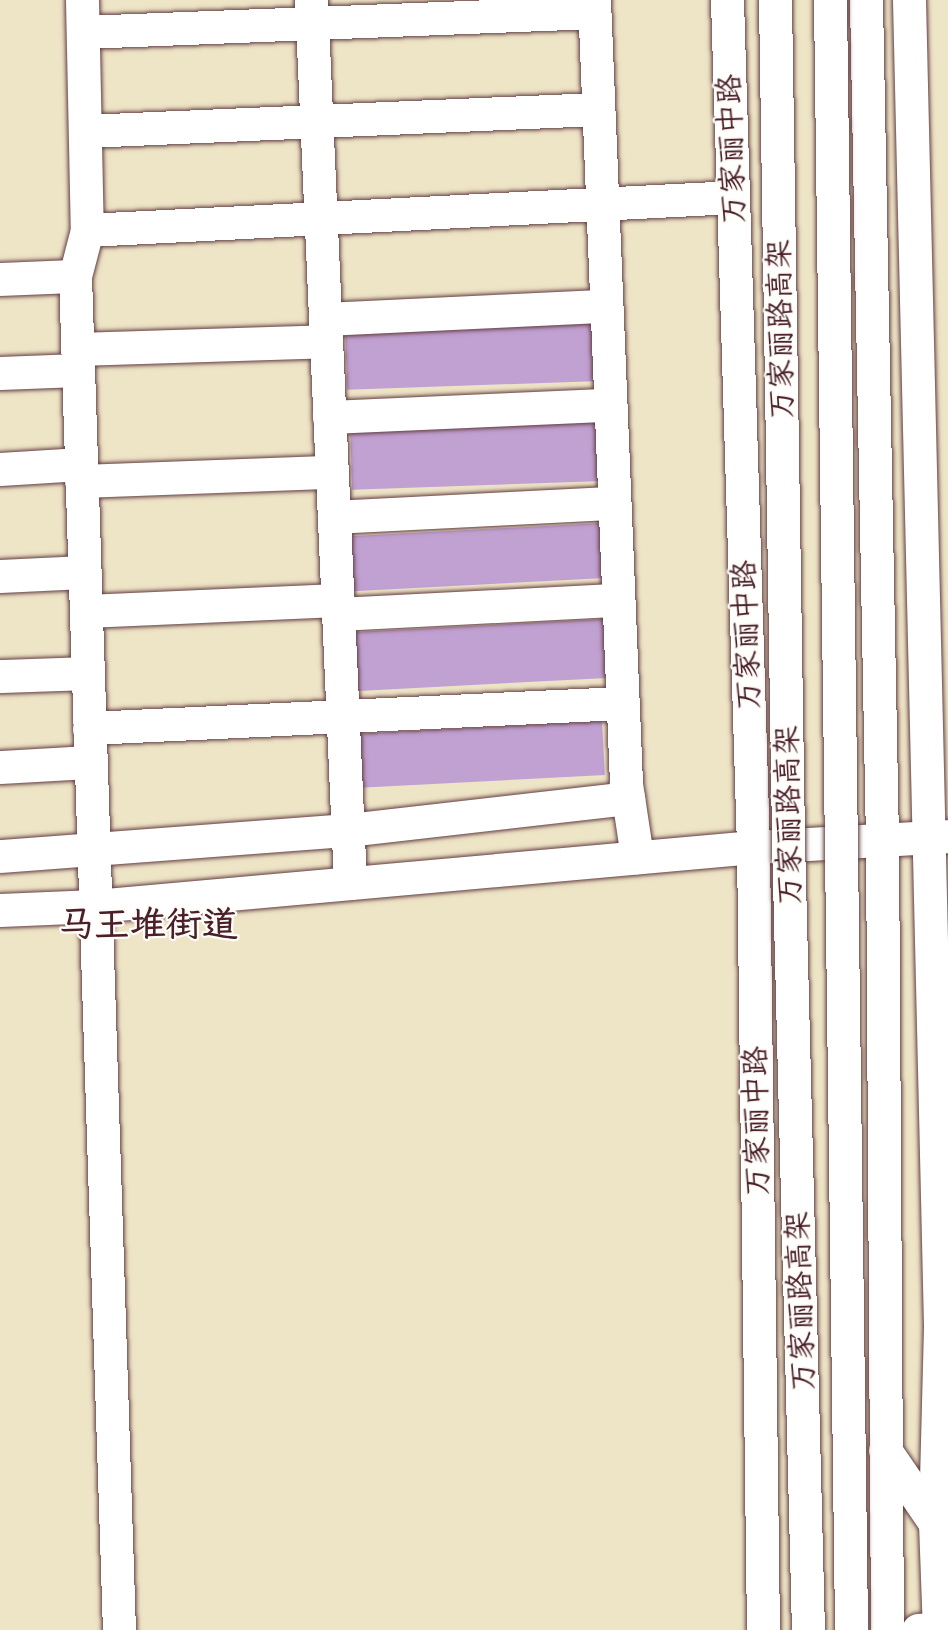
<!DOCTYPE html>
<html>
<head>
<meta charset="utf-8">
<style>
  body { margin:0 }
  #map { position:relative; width:948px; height:1630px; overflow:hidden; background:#eee4c6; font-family:Caveat,"LXGW WenKai TC",sans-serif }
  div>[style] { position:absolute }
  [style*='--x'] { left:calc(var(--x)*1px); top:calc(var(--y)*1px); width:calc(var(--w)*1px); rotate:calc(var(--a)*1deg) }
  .building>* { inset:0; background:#c1a0d2; transform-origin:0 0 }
  .roads { filter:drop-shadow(0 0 2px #633d42) drop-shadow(0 0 2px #633d42) }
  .minor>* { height:33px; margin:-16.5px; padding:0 16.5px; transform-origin:16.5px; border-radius:16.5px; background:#fff }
  .major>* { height:33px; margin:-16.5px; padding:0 16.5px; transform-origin:16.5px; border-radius:16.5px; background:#fff }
  .bridges { filter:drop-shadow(0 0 2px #633d42) drop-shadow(0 0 2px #633d42) }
  .highway-bridge>* { height:33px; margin:-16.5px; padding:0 16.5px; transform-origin:16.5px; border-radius:16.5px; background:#fff }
  span { translate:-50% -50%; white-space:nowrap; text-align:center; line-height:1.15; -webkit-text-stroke:4.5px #fdfcf7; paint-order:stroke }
  .street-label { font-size:30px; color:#4a1f2b }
  .district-label { font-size:36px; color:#4a1f2b; font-weight:700 }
</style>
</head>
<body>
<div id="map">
  <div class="building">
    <div style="left:598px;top:321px;width:60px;height:253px;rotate:88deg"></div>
    <div style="left:601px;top:421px;width:60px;height:251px;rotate:88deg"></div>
    <div style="left:602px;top:523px;width:55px;height:253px;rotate:87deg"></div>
    <div style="left:604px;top:619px;width:59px;height:249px;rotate:87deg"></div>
    <div style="left:602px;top:721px;width:54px;height:245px;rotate:87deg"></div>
  </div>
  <div class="roads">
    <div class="minor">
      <div style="--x:82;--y:0;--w:230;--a:88.8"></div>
      <div style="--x:87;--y:230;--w:48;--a:104.6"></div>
      <div style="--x:75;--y:276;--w:1355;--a:88.14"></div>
      <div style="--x:311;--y:0;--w:884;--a:87.47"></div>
      <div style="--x:594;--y:0;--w:785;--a:87.66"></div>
      <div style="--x:626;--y:784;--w:74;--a:81.4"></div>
      <div style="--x:909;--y:0;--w:1327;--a:88.66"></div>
      <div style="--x:940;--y:1327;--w:196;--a:91.5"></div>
      <div style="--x:935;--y:1523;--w:107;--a:87.9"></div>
      <div style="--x:83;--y:32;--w:511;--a:-2.24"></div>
      <div style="--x:85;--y:131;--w:512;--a:-2.46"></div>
      <div style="--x:87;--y:230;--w:647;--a:-2.92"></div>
      <div style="--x:0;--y:279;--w:75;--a:-2.3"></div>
      <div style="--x:325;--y:319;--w:280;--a:-2.7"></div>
      <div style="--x:77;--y:349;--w:249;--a:-1.8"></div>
      <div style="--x:0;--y:373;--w:78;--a:-2.2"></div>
      <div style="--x:329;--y:417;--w:280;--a:-2.5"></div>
      <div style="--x:0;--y:469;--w:81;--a:-3.5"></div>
      <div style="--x:81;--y:481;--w:251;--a:-2.1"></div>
      <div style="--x:334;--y:517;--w:279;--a:-2.9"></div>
      <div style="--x:0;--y:576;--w:84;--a:-2.7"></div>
      <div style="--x:86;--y:611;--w:252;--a:-2.5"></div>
      <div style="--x:338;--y:614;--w:280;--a:-2.9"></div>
      <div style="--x:0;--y:676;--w:87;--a:-2"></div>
      <div style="--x:89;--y:728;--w:534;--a:-2.69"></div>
      <div style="--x:0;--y:767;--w:90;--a:-3.2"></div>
      <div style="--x:0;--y:856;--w:349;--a:-4.3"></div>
      <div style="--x:348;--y:830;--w:282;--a:-6.5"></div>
      <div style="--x:0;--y:910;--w:95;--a:-2.4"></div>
      <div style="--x:95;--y:906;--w:661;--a:-5.12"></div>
      <div style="--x:753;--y:847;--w:195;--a:-3.2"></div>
    </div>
    <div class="major">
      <div style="--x:727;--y:0;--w:847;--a:88.24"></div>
      <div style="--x:753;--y:847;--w:783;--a:89.27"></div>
      <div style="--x:866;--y:0;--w:839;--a:88.91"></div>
      <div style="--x:882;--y:839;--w:791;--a:89.64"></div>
      <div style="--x:885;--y:1450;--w:88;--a:55.6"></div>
      <div style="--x:935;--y:1523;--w:16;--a:38"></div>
      <div style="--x:918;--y:1630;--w:30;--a:-4"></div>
    </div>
  </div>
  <div class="bridges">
    <div class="highway-bridge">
      <div style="--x:775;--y:0;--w:841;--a:89.11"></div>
      <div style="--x:788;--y:841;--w:789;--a:88.55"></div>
      <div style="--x:830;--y:0;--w:1630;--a:89.26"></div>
    </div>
  </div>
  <div class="street-label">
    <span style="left:731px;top:149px;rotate:-92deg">万家丽中路</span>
    <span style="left:780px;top:329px;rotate:-91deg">万家丽路高架</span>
    <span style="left:746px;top:635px;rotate:-92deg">万家丽中路</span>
    <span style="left:788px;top:815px;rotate:-91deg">万家丽路高架</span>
    <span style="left:756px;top:1121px;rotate:-91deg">万家丽中路</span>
    <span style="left:800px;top:1301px;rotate:-92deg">万家丽路高架</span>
  </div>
  <div class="district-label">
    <span style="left:148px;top:925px">马王堆街道</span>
  </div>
</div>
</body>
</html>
